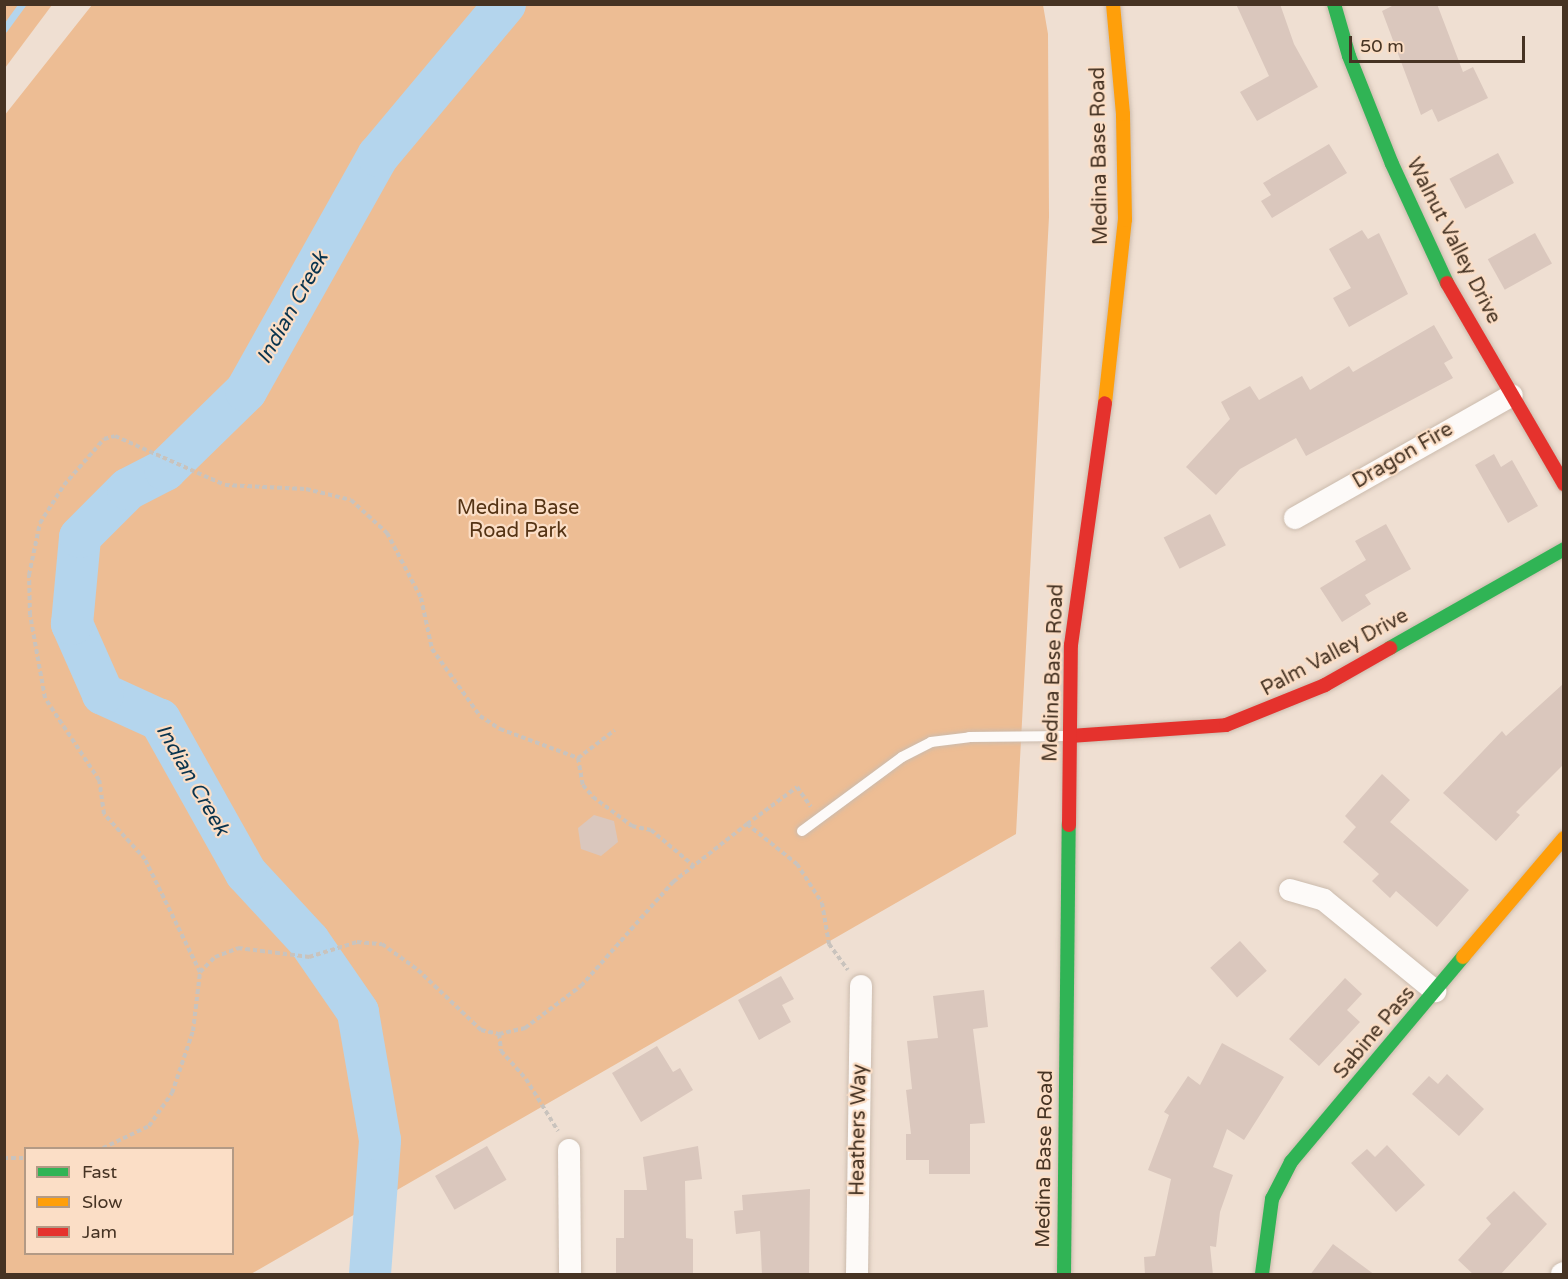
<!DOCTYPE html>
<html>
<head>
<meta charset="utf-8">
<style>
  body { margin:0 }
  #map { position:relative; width:1568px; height:1279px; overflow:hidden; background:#efdfd2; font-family:"Varela Round",sans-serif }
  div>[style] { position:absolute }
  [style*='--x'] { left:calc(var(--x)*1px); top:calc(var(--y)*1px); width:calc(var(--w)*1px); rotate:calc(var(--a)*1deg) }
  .green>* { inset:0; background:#edbd94 }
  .stream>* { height:7px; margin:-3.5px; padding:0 3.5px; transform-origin:3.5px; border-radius:3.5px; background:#b4d5ed }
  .river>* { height:42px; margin:-21px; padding:0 21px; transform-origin:21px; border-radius:21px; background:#b4d5ed }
  .building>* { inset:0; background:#dac7bd; transform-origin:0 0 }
  .path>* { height:4px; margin-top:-2px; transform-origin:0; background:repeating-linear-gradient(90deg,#c9c3bd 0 4.5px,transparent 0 7.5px) }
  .roads { filter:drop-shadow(0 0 2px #cbbbad) drop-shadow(0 0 2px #cbbbad) }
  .lane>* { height:10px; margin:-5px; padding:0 5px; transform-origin:5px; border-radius:5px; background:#fdfaf8 }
  .street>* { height:22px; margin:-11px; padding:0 11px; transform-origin:11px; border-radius:11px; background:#fdfaf8 }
  .fast>* { height:14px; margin:-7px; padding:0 7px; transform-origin:7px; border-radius:7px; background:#30b455 }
  .slow>* { height:14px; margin:-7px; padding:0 7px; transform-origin:7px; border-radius:7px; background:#ff9f0a }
  .jam>* { height:14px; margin:-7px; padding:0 7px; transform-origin:7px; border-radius:7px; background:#e5322d }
  span { translate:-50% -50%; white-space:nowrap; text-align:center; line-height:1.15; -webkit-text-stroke:4.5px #fbdec6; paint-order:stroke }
  .street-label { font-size:20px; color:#463323 }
  .park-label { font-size:20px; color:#543314 }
  .water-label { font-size:21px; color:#09344e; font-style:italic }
  .frame { position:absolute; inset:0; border:6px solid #463323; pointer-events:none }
  .legend { position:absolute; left:24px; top:1147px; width:210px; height:108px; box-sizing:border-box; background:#fbdec6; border:2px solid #b39a85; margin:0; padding:8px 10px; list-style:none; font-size:18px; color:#463323 }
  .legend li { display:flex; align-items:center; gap:12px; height:30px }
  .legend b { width:30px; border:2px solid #b39a85 }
  .scale { position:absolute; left:1349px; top:36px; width:176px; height:27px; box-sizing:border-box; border:3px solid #463323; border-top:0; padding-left:8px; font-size:18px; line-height:21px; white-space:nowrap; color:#463323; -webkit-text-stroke:4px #fbdec6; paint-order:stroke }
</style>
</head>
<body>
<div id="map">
  <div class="green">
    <div style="clip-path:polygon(5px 4px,52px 5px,5px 68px,4px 5px)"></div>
    <div style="clip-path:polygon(evenodd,92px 5px,1043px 5px,1048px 34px,1049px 217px,1016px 834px,251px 1274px,5px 1274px,4px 116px,92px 5px,26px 1148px,232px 1148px,232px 1254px,26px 1254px,26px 1148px)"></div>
  </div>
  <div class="stream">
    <div style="--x:4;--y:29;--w:31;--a:-54"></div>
  </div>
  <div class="river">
    <div style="--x:370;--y:1274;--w:134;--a:-85.7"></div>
    <div style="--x:380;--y:1140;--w:130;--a:-99.8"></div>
    <div style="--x:358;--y:1012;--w:86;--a:-124.6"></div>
    <div style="--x:309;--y:941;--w:93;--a:-132.8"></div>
    <div style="--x:246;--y:873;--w:176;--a:-119.3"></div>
    <div style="--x:160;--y:720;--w:63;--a:-155.5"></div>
    <div style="--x:103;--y:694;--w:77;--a:-113.9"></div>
    <div style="--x:72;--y:624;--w:87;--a:-84.7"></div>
    <div style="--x:80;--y:537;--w:68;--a:-45"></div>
    <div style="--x:128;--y:489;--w:42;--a:-27.2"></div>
    <div style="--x:165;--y:470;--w:113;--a:-44.3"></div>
    <div style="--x:246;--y:391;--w:270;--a:-60.7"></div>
    <div style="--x:378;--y:156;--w:198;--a:-50.1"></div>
  </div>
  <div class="building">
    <div style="clip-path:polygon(1236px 4px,1280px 4px,1294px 44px,1318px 87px,1257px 121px,1240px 92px,1269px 76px)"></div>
    <div style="clip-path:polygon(1396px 4px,1437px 4px,1463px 72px,1473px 67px,1488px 98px,1438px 122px,1432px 109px,1421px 115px,1382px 11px)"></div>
    <div style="clip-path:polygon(1329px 144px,1347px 173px,1272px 218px,1261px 201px,1271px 195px,1263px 183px)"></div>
    <div style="left:1498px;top:153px;width:34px;height:55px;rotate:62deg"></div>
    <div style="clip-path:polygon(1362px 230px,1368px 239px,1379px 233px,1408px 294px,1349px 327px,1333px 298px,1351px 288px,1329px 249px)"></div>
    <div style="left:1535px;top:233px;width:35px;height:54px;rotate:61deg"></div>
    <div style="clip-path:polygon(1434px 325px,1453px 358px,1444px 363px,1453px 378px,1306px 456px,1296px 438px,1240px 469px,1216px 495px,1186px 467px,1230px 419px,1221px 402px,1250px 386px,1259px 400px,1302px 376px,1310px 390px,1349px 366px,1353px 372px)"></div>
    <div style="clip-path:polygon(1494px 454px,1501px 467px,1512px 460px,1538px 506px,1508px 523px,1475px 465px)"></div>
    <div style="left:1210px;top:514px;width:35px;height:52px;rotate:63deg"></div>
    <div style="clip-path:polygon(1386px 524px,1411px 569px,1365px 595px,1371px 604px,1342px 622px,1320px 588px,1366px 560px,1355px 541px)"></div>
    <div style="clip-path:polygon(1563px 684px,1563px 765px,1516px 812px,1520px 815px,1496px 841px,1443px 793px,1502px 731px,1506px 736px)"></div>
    <div style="clip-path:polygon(1382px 774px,1410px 800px,1390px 822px,1469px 890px,1437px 927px,1396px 891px,1390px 898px,1372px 881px,1379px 874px,1343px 842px,1356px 827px,1345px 816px)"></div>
    <div style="clip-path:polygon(594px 815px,614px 821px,618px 842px,601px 856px,581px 849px,578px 828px)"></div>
    <div style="left:1240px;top:941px;width:40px;height:40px;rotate:48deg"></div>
    <div style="clip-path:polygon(781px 976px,794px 999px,782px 1005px,791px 1022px,759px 1040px,738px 1000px)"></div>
    <div style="clip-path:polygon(1345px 978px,1362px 994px,1347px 1010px,1360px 1022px,1319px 1066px,1289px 1039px)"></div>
    <div style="clip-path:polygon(984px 990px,988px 1027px,973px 1029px,985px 1123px,970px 1124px,970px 1174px,929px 1174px,929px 1160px,906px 1160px,906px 1134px,911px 1134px,906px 1090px,912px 1089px,907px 1041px,938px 1038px,933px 996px)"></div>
    <div style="clip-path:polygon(1222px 1043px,1284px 1077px,1244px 1140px,1227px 1129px,1213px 1167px,1233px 1175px,1220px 1212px,1216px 1247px,1210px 1246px,1213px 1275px,1145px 1275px,1144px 1257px,1155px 1256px,1171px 1179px,1148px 1170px,1169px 1115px,1164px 1112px,1188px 1076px,1200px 1085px)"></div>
    <div style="clip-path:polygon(657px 1046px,673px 1072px,680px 1068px,693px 1090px,641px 1122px,612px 1073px)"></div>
    <div style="clip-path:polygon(1447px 1074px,1484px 1109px,1459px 1136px,1412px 1094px,1429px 1076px,1438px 1084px)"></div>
    <div style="clip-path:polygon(1387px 1145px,1425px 1185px,1396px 1212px,1351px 1163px,1367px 1149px,1375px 1157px)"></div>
    <div style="left:487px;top:1146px;width:39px;height:60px;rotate:60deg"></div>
    <div style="clip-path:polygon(698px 1146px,702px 1179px,685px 1181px,686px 1238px,693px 1239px,693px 1275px,616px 1275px,616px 1238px,624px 1238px,624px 1190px,647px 1190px,643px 1157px)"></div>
    <div style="clip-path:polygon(810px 1189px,809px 1275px,762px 1275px,760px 1231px,736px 1234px,734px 1211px,743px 1210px,742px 1195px)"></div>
    <div style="clip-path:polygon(1514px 1191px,1547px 1224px,1500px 1275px,1474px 1275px,1458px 1260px,1491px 1224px,1486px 1218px)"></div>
    <div style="clip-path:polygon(1333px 1244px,1375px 1275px,1310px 1275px)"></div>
  </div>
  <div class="path">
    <div style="--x:578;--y:758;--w:46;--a:-37.1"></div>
    <div style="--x:747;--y:824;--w:64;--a:38.7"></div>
    <div style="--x:797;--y:864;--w:46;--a:57.3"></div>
    <div style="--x:822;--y:903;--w:42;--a:80.3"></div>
    <div style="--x:829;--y:944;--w:32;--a:54"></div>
    <div style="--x:200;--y:972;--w:126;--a:-116"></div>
    <div style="--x:145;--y:859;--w:61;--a:-132.3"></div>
    <div style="--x:104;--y:814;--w:34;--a:-98"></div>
    <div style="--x:99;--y:780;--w:98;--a:-123.4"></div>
    <div style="--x:45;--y:698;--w:84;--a:-100.2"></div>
    <div style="--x:30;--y:615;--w:40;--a:-91.4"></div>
    <div style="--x:29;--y:575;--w:53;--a:-78.1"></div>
    <div style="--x:40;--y:523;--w:45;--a:-57.7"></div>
    <div style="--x:64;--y:485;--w:61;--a:-49"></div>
    <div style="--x:104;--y:439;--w:11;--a:-15"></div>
    <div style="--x:115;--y:436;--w:120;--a:24"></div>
    <div style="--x:225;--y:485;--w:81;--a:2.8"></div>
    <div style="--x:306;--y:489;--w:46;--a:13.7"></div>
    <div style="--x:351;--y:500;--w:49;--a:42.5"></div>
    <div style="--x:387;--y:533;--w:73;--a:62.4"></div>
    <div style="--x:421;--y:598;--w:52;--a:77.8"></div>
    <div style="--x:432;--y:649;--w:82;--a:54.4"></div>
    <div style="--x:480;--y:716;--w:24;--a:33"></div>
    <div style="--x:500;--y:729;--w:83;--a:20.4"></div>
    <div style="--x:578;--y:758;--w:27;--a:80"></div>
    <div style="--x:583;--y:785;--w:16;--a:50"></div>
    <div style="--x:593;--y:797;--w:49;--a:36.6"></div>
    <div style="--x:632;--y:826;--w:19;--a:12"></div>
    <div style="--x:651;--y:830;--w:56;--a:39.9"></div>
    <div style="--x:499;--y:1034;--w:17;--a:83"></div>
    <div style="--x:501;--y:1051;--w:38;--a:48"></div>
    <div style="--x:526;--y:1079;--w:61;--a:58.4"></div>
    <div style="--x:103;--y:1148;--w:51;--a:-25.6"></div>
    <div style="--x:149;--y:1126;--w:40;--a:-55.1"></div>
    <div style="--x:172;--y:1093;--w:65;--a:-71.3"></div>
    <div style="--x:193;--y:1031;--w:59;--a:-83.2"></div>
    <div style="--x:200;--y:972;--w:21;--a:-45"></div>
    <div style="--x:215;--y:957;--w:25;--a:-21"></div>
    <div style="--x:238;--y:948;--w:72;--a:7.2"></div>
    <div style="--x:309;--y:957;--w:50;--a:-17.4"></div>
    <div style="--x:357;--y:942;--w:25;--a:5"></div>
    <div style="--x:382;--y:944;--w:44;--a:35.8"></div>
    <div style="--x:418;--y:970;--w:87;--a:43.6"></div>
    <div style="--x:481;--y:1030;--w:18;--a:13"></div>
    <div style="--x:499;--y:1034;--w:27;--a:-13"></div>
    <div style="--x:525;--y:1028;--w:70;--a:-36.9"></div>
    <div style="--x:581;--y:986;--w:139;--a:-48.5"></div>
    <div style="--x:673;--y:882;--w:94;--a:-38.1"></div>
    <div style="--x:747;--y:824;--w:62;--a:-36.5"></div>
    <div style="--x:797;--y:787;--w:24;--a:55"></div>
    <div style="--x:4;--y:1158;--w:22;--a:0"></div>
  </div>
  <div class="roads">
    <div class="lane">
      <div style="--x:802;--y:831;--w:124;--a:-36.5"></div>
      <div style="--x:902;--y:757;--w:33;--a:-27"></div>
      <div style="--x:931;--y:742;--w:38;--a:-7"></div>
      <div style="--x:969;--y:737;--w:99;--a:-0.6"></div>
    </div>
    <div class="street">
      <div style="--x:1295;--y:518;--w:249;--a:-29.5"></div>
      <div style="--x:1290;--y:890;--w:35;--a:16"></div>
      <div style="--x:1324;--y:900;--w:144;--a:39.3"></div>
      <div style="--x:569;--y:1150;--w:124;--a:89.5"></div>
      <div style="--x:857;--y:1274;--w:288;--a:-89.2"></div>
      <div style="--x:1562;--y:1274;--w:2;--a:-27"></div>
    </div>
    <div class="fast">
      <div style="--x:1334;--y:4;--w:54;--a:73.9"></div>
      <div style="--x:1349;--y:56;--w:116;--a:68.3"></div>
      <div style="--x:1392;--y:164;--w:131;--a:65.2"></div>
      <div style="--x:1390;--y:648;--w:200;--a:-29.6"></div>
      <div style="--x:1064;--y:1274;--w:449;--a:-89.4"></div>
      <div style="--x:1262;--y:1274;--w:76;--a:-82.4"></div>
      <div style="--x:1272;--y:1199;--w:42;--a:-62.8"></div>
      <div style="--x:1291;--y:1162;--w:268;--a:-50"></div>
    </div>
    <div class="slow">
      <div style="--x:1105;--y:403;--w:184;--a:-83.8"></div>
      <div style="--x:1125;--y:220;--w:106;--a:-91.1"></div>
      <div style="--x:1123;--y:114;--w:110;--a:-95.2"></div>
      <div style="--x:1463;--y:957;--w:156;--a:-49.7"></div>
    </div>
    <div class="jam">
      <div style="--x:1447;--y:283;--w:233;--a:59.8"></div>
      <div style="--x:1070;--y:736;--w:156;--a:-4"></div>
      <div style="--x:1226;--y:725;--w:107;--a:-22"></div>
      <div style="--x:1325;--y:685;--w:75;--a:-29.6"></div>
      <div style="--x:1069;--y:825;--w:180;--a:-89.4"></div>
      <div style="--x:1071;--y:645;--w:244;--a:-82"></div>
    </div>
  </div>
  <div class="street-label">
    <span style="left:1100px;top:156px;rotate:-91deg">Medina Base Road</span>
    <span style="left:1453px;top:241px;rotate:63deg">Walnut Valley Drive</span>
    <span style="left:1403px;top:456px;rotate:-30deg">Dragon Fire</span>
    <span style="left:1335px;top:653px;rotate:-28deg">Palm Valley Drive</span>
    <span style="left:1054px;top:673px;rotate:-88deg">Medina Base Road</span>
    <span style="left:1375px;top:1033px;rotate:-50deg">Sabine Pass</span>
    <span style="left:859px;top:1130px;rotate:-89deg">Heathers Way</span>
    <span style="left:1045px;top:1159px;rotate:-89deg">Medina Base Road</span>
  </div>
  <div class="park-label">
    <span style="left:518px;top:520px">Medina Base<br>Road Park</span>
  </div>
  <div class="water-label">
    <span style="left:293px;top:308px;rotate:-61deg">Indian Creek</span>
    <span style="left:192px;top:780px;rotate:60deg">Indian Creek</span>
  </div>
  <div class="frame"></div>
  <ul class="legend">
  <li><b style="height:8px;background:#30b455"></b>Fast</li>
  <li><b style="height:8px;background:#ff9f0a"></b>Slow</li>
  <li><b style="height:8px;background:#e5322d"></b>Jam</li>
  </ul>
  <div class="scale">50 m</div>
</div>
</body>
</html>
